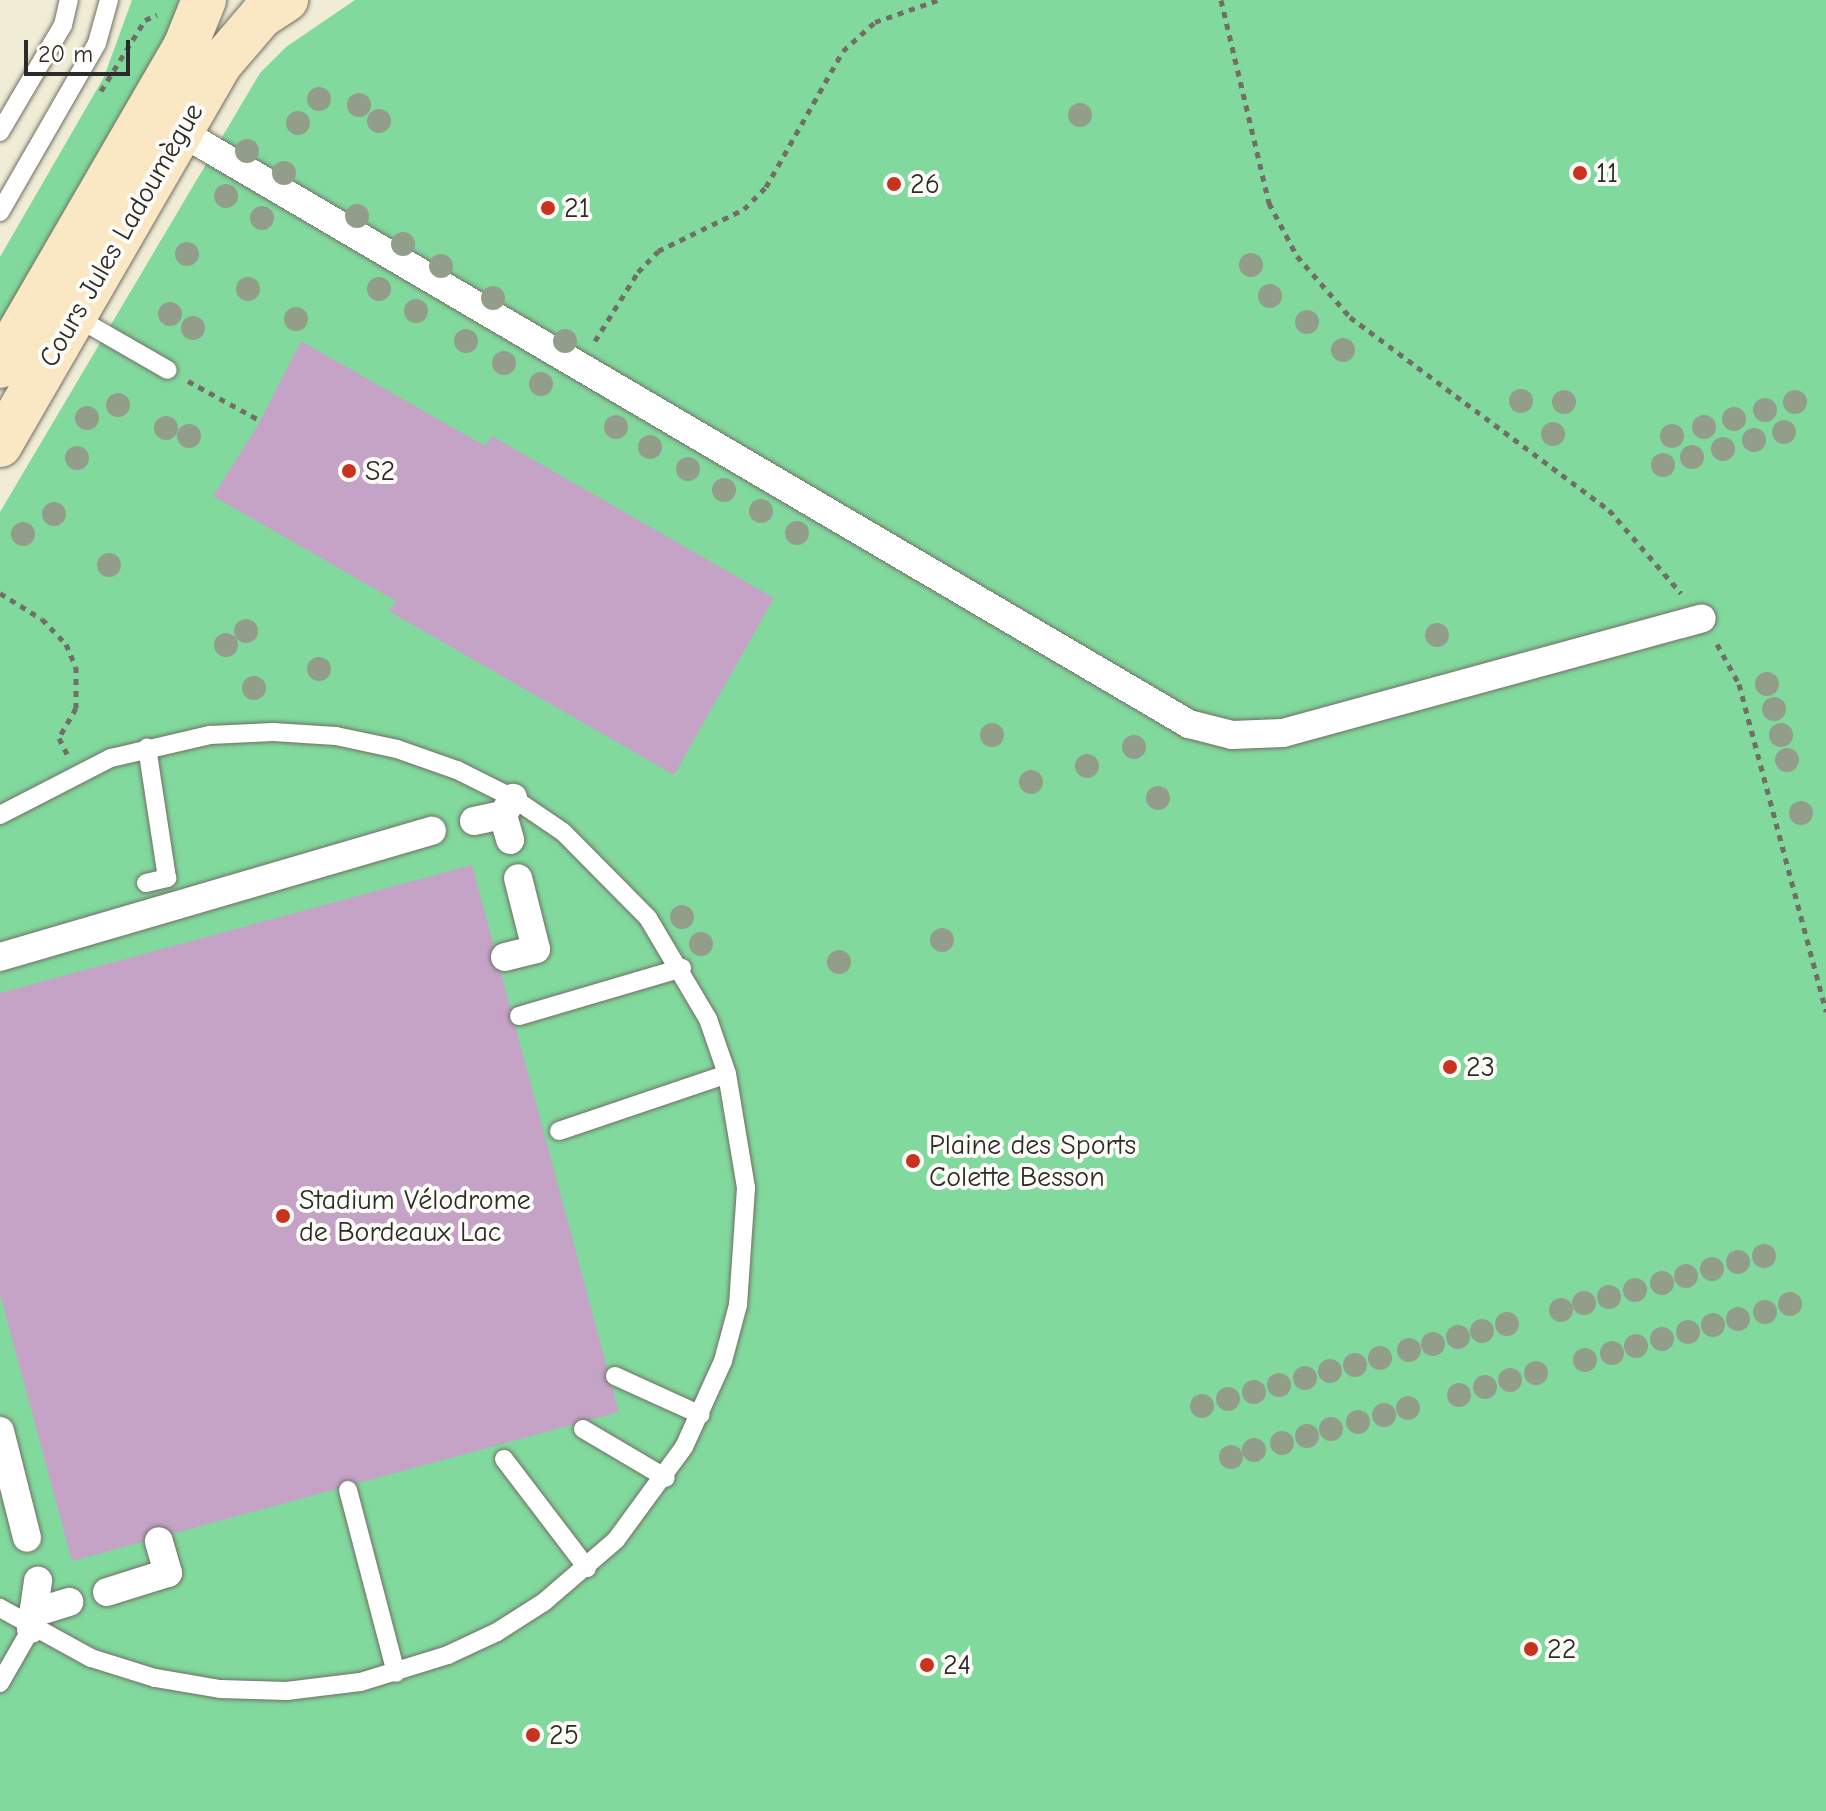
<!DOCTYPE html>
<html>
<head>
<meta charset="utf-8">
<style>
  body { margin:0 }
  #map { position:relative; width:1826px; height:1811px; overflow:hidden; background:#f0ecd5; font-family:"Comic Neue",sans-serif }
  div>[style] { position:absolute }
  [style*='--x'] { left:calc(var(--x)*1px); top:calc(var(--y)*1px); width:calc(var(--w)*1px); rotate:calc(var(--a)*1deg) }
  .green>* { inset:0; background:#82d99d }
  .building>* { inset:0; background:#c4a3c7 }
  .path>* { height:5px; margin-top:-2.5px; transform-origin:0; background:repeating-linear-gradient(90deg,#706f66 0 6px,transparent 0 12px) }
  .roads { filter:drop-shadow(0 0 2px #706f66) drop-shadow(0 0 2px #706f66) }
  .service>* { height:18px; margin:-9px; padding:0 9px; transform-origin:9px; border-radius:9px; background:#fff }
  .pedestrian>* { height:28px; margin:-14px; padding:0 14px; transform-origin:14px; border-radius:14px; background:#fff }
  .secondary>* { height:44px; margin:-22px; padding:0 22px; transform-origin:22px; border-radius:22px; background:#fae7c3 }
  .trees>* { width:24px; height:24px; margin:-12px; border-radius:50%; background:#929e8a }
  .dots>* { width:22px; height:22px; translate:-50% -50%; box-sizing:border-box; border:4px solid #fdfcf7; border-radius:50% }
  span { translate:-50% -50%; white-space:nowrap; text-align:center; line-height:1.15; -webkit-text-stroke:8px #fdfcf7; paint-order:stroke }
  .poi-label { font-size:28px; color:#2b2b2b }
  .left { translate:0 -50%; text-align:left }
  .street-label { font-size:28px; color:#2b2b2b }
  .scale { position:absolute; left:24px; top:40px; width:106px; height:36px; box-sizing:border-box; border:4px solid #2b2b2b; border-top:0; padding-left:10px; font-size:24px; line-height:28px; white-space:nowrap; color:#2b2b2b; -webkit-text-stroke:6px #fdfcf7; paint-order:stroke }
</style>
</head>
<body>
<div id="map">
  <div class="green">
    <div style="clip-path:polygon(132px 0,179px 0,170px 28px,0 322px,0 257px,104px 77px)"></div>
    <div style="clip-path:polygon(355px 0,1826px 0,1826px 1811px,0 1811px,0 512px,260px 73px,286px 47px)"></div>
  </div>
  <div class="building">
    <div style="clip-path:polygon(301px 341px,485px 446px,492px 436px,774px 598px,674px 775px,389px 611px,396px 601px,213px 496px,257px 427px)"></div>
    <div style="clip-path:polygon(472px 865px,619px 1412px,72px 1561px,0 1294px,0 993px)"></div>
  </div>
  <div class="path">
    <div style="--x:1221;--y:0;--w:209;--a:76.7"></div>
    <div style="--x:1269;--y:203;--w:60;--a:62.2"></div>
    <div style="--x:1297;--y:256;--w:81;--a:49"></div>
    <div style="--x:1350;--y:317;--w:323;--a:36.7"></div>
    <div style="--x:1609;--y:510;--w:110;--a:49.1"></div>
    <div style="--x:101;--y:91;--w:84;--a:-58.2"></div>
    <div style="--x:145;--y:20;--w:13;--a:-23"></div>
    <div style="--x:595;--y:341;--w:81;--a:-58.1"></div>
    <div style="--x:638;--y:272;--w:29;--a:-46"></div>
    <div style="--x:658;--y:251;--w:96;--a:-26"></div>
    <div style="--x:744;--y:209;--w:31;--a:-45"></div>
    <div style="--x:766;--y:187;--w:156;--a:-60.5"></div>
    <div style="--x:843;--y:51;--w:43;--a:-42.2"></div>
    <div style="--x:875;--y:22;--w:67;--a:-19.2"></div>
    <div style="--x:188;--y:381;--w:83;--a:28.7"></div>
    <div style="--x:0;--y:593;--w:49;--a:31.8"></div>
    <div style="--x:42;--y:619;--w:35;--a:46"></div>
    <div style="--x:66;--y:644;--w:25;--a:67"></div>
    <div style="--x:76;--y:667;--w:41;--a:90"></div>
    <div style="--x:76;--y:708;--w:34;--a:120"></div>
    <div style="--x:59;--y:738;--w:18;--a:63"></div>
    <div style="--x:1717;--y:644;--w:46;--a:61.2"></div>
    <div style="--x:1739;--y:684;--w:339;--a:75.1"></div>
  </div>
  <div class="roads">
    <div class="service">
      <div style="--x:0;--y:132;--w:124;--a:-59.5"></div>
      <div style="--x:63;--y:25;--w:26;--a:-77"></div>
      <div style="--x:0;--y:212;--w:195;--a:-60.1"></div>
      <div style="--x:97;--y:43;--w:45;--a:-74.4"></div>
      <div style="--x:74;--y:316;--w:108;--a:29.9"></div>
      <div style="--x:0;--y:815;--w:125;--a:-27.2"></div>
      <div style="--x:111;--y:758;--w:102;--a:-13.1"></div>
      <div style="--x:210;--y:735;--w:63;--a:-2.7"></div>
      <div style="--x:273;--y:732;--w:63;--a:3.6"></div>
      <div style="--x:336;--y:736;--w:62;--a:12"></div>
      <div style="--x:397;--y:749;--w:64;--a:19.3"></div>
      <div style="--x:457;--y:770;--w:63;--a:26.6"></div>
      <div style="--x:513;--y:798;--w:60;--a:34.2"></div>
      <div style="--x:563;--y:832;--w:121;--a:45.3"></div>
      <div style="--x:648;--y:918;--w:117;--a:59.3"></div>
      <div style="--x:708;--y:1019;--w:58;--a:70.9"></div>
      <div style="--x:727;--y:1074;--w:116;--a:80.5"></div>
      <div style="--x:746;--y:1188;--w:117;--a:93.9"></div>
      <div style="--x:738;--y:1305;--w:58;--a:105"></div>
      <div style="--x:723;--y:1361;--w:94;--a:114.4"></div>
      <div style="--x:684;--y:1447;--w:115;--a:126.2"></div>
      <div style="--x:616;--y:1540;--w:95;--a:139.3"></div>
      <div style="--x:544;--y:1602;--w:56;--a:147.4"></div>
      <div style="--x:497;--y:1632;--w:54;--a:154.9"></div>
      <div style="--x:448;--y:1655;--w:92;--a:162.9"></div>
      <div style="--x:360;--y:1682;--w:74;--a:173"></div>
      <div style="--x:287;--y:1691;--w:67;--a:-178.3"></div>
      <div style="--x:220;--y:1689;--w:66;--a:-170.4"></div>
      <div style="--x:155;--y:1678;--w:67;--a:-162.6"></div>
      <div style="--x:91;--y:1658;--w:104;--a:-151.2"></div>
      <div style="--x:146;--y:883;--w:22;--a:-13"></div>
      <div style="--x:167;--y:878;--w:132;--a:-98.7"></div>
      <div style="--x:519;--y:1016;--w:170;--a:-16.4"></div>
      <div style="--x:559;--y:1131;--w:177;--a:-18.7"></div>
      <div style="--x:615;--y:1376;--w:94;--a:24.4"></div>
      <div style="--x:583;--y:1429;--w:96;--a:30.6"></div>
      <div style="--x:504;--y:1459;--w:137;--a:52.7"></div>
      <div style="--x:348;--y:1490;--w:189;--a:75.3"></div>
      <div style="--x:0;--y:1683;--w:62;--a:-60.1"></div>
    </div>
    <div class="pedestrian">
      <div style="--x:181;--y:132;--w:1169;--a:30.43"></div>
      <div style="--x:1189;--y:724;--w:44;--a:14.3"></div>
      <div style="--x:1232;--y:735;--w:51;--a:-2.2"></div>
      <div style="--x:1283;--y:733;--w:434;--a:-15.3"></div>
      <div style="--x:503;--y:815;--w:26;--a:74"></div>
      <div style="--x:474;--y:821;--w:30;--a:-12"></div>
      <div style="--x:503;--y:815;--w:20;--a:-60"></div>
      <div style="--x:0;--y:957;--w:450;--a:-16.3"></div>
      <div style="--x:505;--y:957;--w:32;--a:-14"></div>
      <div style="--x:536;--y:949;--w:73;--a:-104.2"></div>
      <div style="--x:0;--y:1431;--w:110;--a:75.8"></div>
      <div style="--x:107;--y:1592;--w:64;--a:-17.3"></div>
      <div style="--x:168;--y:1573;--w:33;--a:-106"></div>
      <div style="--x:33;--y:1613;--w:38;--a:-17"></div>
      <div style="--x:31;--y:1629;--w:49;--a:-81.7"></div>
    </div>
    <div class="secondary">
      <div style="--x:0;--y:366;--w:369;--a:-59.9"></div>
      <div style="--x:185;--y:47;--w:51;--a:-68"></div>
      <div style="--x:0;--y:445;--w:439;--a:-60"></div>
      <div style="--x:219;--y:65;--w:65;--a:-49.4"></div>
      <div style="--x:261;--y:16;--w:30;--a:-33"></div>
    </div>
  </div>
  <div class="trees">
    <div style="left:319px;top:99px"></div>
    <div style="left:359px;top:105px"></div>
    <div style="left:1080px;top:115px"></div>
    <div style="left:379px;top:121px"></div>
    <div style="left:298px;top:123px"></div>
    <div style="left:247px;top:151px"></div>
    <div style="left:284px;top:173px"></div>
    <div style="left:226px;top:196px"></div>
    <div style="left:357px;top:216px"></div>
    <div style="left:262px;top:218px"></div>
    <div style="left:403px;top:244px"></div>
    <div style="left:187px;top:254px"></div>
    <div style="left:1251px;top:265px"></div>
    <div style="left:441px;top:266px"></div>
    <div style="left:248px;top:289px"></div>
    <div style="left:379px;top:289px"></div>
    <div style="left:1270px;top:296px"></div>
    <div style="left:493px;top:298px"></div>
    <div style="left:416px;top:311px"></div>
    <div style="left:170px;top:314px"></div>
    <div style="left:296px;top:319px"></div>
    <div style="left:1307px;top:322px"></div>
    <div style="left:193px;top:328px"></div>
    <div style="left:466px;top:341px"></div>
    <div style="left:565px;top:341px"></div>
    <div style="left:1343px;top:350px"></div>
    <div style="left:504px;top:363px"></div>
    <div style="left:541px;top:384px"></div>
    <div style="left:1521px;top:401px"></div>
    <div style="left:1564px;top:402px"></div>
    <div style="left:1795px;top:402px"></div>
    <div style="left:118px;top:405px"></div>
    <div style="left:1765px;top:410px"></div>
    <div style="left:87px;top:418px"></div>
    <div style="left:1734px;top:419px"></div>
    <div style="left:616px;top:427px"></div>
    <div style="left:1704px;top:427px"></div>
    <div style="left:166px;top:428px"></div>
    <div style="left:1784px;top:432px"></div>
    <div style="left:1553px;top:434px"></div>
    <div style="left:189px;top:436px"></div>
    <div style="left:1672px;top:436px"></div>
    <div style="left:1754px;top:440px"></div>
    <div style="left:650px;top:447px"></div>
    <div style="left:1723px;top:449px"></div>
    <div style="left:1692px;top:457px"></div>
    <div style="left:77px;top:458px"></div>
    <div style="left:1663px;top:465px"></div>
    <div style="left:688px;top:469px"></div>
    <div style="left:724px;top:490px"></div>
    <div style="left:761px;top:511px"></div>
    <div style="left:54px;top:514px"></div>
    <div style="left:797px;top:533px"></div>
    <div style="left:23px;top:534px"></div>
    <div style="left:109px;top:565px"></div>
    <div style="left:246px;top:631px"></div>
    <div style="left:1437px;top:635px"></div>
    <div style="left:226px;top:645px"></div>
    <div style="left:319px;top:669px"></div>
    <div style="left:1767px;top:684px"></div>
    <div style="left:254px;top:688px"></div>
    <div style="left:1774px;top:709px"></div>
    <div style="left:992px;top:735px"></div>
    <div style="left:1781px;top:735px"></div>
    <div style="left:1134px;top:747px"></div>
    <div style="left:1787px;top:760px"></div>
    <div style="left:1087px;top:766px"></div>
    <div style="left:1031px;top:782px"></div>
    <div style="left:1158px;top:798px"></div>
    <div style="left:1801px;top:813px"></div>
    <div style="left:682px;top:917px"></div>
    <div style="left:942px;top:940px"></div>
    <div style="left:701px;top:944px"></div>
    <div style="left:839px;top:962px"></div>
    <div style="left:1764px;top:1256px"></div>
    <div style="left:1738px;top:1262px"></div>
    <div style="left:1712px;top:1269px"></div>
    <div style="left:1686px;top:1276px"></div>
    <div style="left:1662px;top:1283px"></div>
    <div style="left:1635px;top:1290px"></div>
    <div style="left:1609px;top:1297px"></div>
    <div style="left:1584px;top:1303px"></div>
    <div style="left:1790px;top:1304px"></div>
    <div style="left:1561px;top:1310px"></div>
    <div style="left:1765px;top:1312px"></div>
    <div style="left:1738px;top:1319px"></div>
    <div style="left:1507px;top:1324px"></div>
    <div style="left:1713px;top:1325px"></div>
    <div style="left:1482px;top:1331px"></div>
    <div style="left:1688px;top:1332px"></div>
    <div style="left:1458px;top:1337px"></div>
    <div style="left:1662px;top:1339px"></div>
    <div style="left:1433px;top:1344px"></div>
    <div style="left:1636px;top:1346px"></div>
    <div style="left:1409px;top:1350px"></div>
    <div style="left:1612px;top:1353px"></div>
    <div style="left:1380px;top:1358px"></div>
    <div style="left:1585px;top:1360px"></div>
    <div style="left:1355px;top:1365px"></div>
    <div style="left:1330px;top:1371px"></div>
    <div style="left:1536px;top:1373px"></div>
    <div style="left:1305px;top:1378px"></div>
    <div style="left:1510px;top:1380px"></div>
    <div style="left:1279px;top:1385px"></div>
    <div style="left:1485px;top:1387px"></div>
    <div style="left:1254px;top:1392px"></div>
    <div style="left:1459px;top:1395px"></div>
    <div style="left:1228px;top:1399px"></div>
    <div style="left:1202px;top:1406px"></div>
    <div style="left:1408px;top:1408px"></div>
    <div style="left:1384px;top:1415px"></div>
    <div style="left:1358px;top:1422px"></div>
    <div style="left:1331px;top:1429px"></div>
    <div style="left:1307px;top:1436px"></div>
    <div style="left:1282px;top:1443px"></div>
    <div style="left:1254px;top:1450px"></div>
    <div style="left:1231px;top:1457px"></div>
  </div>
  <div class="dots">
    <div style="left:1580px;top:173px;background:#c8321e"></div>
    <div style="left:894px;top:184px;background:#c8321e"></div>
    <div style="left:548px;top:208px;background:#c8321e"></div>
    <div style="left:349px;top:471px;background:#c8321e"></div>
    <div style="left:1450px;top:1067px;background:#c8321e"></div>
    <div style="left:913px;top:1161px;background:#c8321e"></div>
    <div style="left:283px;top:1216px;background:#c8321e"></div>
    <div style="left:1531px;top:1649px;background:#c8321e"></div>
    <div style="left:927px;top:1665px;background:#c8321e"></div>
    <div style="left:533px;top:1735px;background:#c8321e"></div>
  </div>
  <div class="poi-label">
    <span class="left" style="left:1596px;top:173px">11</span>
    <span class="left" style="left:910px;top:184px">26</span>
    <span class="left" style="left:564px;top:208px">21</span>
    <span class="left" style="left:365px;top:471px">S2</span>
    <span class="left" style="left:1466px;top:1067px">23</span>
    <span class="left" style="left:929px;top:1161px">Plaine des Sports<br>Colette Besson</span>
    <span class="left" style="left:299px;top:1216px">Stadium Vélodrome<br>de Bordeaux Lac</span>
    <span class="left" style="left:1547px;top:1649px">22</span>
    <span class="left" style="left:943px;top:1665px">24</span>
    <span class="left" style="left:549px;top:1735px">25</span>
  </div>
  <div class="street-label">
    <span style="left:121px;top:235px;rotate:-60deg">Cours Jules Ladoumègue</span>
  </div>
  <div class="scale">20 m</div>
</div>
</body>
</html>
